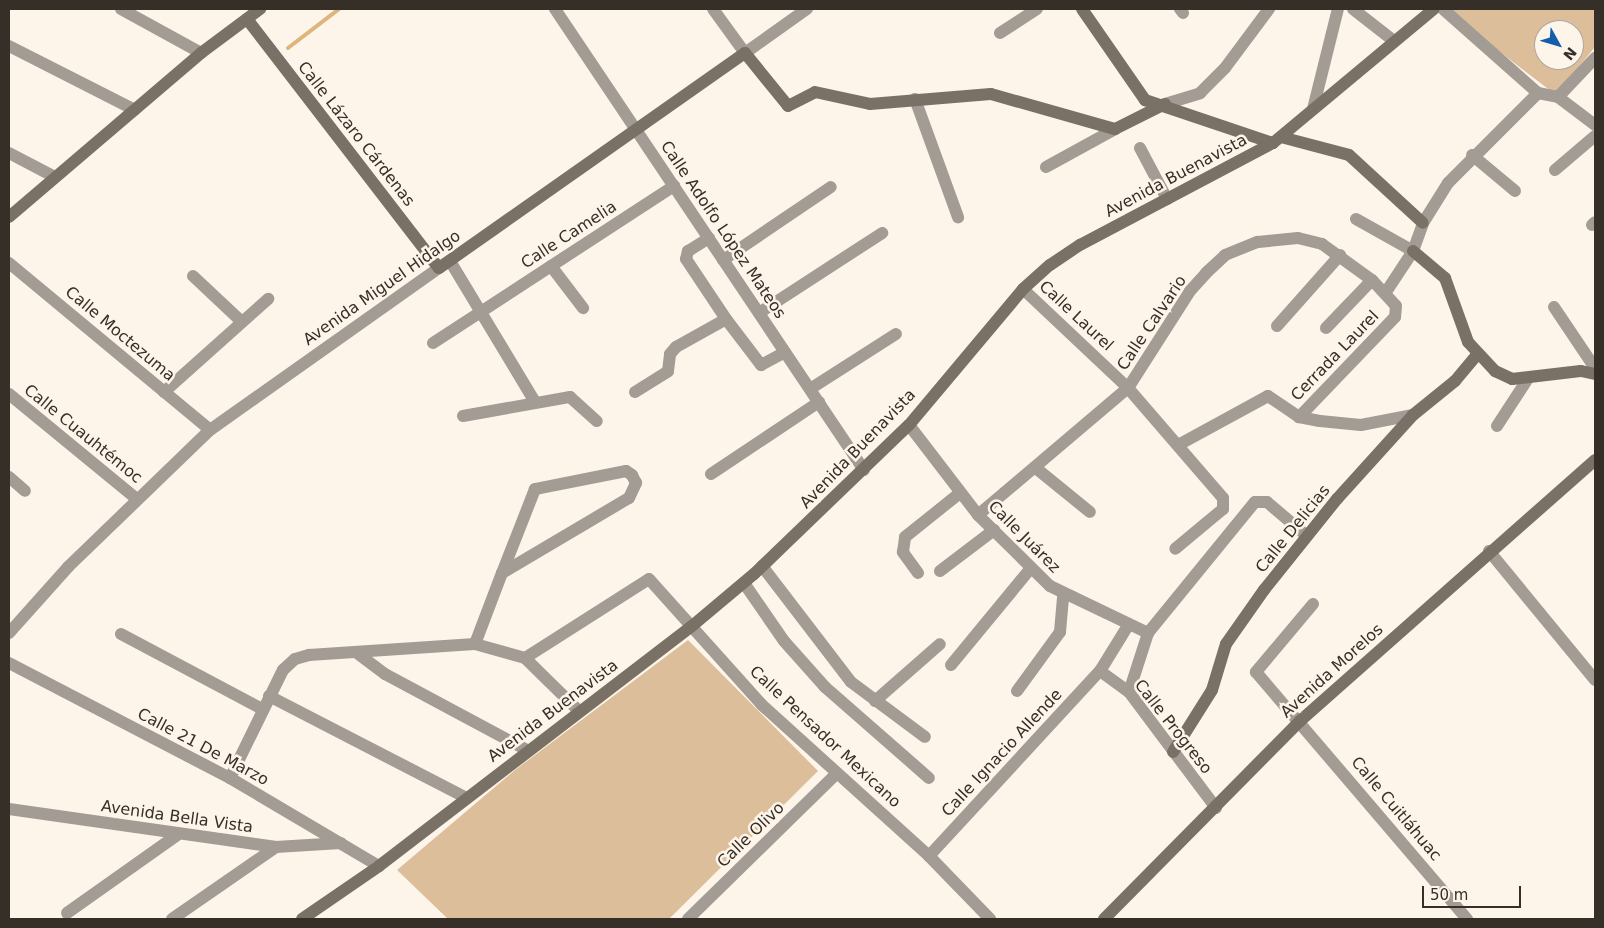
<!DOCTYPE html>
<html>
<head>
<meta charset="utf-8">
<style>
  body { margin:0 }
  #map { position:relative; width:1604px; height:928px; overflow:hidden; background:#fef5ea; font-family:"DejaVu Sans",sans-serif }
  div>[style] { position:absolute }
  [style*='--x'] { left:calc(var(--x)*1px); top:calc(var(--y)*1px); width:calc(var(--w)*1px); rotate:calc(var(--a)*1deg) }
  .green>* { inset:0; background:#dcbf9a }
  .stream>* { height:4px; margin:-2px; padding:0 2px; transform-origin:2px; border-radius:2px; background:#ddb57d }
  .street>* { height:12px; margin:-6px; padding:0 6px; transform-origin:6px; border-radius:6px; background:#a39c94 }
  .secondary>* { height:12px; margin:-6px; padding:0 6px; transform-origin:6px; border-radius:6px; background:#7a7166 }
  span { translate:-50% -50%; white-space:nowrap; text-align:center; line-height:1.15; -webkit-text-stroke:5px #fef5ea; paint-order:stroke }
  .street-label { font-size:16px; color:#352f28 }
  .frame { position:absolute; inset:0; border:10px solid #352f28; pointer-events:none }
  .north { position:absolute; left:1534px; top:20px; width:50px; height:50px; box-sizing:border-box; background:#fef5ea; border:1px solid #aea69c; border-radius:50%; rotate:129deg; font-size:14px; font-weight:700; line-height:20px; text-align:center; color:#352f28 }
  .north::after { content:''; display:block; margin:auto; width:18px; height:22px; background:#145dac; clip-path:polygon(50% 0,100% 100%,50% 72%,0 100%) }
  .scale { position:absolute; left:1422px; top:886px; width:99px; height:22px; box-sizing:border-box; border:2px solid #352f28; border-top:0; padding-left:6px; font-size:15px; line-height:18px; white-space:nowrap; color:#352f28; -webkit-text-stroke:4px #fef5ea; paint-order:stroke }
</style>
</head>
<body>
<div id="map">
  <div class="green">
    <div style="clip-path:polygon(evenodd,1444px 9px,1595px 9px,1595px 47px,1556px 95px,1444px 9px,1544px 30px,1574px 30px,1574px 60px,1544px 60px,1544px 30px)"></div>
    <div style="clip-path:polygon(688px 640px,818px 771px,669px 919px,448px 919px,397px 870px,515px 770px)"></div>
  </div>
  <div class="stream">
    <div style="--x:288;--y:48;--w:64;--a:-37.4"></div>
  </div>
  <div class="street">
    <div style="--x:121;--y:9;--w:91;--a:28.8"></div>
    <div style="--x:555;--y:9;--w:555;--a:56.17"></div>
    <div style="--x:713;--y:9;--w:54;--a:54"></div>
    <div style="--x:745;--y:53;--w:76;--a:-35.4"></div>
    <div style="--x:1180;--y:9;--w:5;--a:53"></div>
    <div style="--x:1353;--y:9;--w:52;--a:38"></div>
    <div style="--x:1443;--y:9;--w:127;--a:41.5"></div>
    <div style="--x:1538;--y:93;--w:20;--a:11"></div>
    <div style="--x:1558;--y:97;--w:46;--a:37.1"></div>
    <div style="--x:1000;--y:33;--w:44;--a:-33"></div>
    <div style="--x:9;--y:46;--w:141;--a:26.9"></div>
    <div style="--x:1558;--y:97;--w:54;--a:-46.5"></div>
    <div style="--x:915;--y:99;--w:126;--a:70"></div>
    <div style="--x:1165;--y:104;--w:37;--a:-17"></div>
    <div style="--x:1200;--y:93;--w:35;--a:-45"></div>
    <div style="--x:1225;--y:68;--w:74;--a:-53.3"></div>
    <div style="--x:1313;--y:109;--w:103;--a:-76"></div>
    <div style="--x:1140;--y:148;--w:58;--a:62.1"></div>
    <div style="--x:9;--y:153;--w:52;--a:27.6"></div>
    <div style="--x:1472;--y:155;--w:56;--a:39.9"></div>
    <div style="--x:1046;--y:167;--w:79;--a:-28.8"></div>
    <div style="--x:1555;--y:170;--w:52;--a:-40.4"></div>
    <div style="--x:1356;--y:219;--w:65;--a:29.3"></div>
    <div style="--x:1592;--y:225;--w:4;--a:-45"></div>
    <div style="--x:709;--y:238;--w:25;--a:148"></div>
    <div style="--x:688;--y:251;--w:8;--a:104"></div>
    <div style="--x:686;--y:259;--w:72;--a:56.3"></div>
    <div style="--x:726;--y:319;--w:58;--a:52.7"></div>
    <div style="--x:761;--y:365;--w:27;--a:-28"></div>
    <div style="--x:723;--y:260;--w:130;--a:-34.1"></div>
    <div style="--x:450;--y:261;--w:165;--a:58.9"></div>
    <div style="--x:9;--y:263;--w:261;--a:39.7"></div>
    <div style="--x:551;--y:266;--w:53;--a:52.7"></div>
    <div style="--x:193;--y:276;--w:67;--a:43.2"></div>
    <div style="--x:1023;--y:289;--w:144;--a:43.3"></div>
    <div style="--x:1128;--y:388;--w:145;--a:49.2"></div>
    <div style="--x:1223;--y:498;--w:11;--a:90"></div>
    <div style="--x:1223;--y:509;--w:62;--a:140.2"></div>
    <div style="--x:1386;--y:292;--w:49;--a:-56.6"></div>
    <div style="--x:1413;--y:251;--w:30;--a:-70"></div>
    <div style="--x:1423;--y:223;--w:47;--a:-58"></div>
    <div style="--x:1448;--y:183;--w:127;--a:-45"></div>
    <div style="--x:1554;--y:307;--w:73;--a:56.1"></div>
    <div style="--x:759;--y:313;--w:147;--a:-33"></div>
    <div style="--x:1277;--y:326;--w:95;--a:-48.4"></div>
    <div style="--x:1326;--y:328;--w:66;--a:-46.2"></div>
    <div style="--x:433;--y:343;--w:288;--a:-33.1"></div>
    <div style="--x:810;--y:389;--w:102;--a:-32.6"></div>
    <div style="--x:164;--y:392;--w:140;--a:-41.8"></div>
    <div style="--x:635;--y:392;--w:39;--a:-32"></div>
    <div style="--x:668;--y:371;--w:17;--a:-83"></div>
    <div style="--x:670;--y:354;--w:9;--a:-49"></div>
    <div style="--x:676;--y:347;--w:57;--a:-29.2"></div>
    <div style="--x:9;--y:394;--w:166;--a:39.4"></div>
    <div style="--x:463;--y:416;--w:109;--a:-10.1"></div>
    <div style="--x:570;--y:397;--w:36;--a:42"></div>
    <div style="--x:909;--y:425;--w:113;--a:52.5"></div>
    <div style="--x:978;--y:515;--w:101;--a:44.6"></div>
    <div style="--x:1050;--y:586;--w:109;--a:25.6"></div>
    <div style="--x:1497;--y:426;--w:55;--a:-56.9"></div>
    <div style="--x:1180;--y:444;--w:100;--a:-28.6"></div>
    <div style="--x:1268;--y:396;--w:37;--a:34"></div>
    <div style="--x:1299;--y:417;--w:21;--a:11"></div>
    <div style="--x:1320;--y:421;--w:41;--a:5.6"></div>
    <div style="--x:1361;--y:425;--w:53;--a:-10.9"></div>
    <div style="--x:1037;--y:469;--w:68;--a:39.1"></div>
    <div style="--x:711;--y:474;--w:130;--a:-33.7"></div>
    <div style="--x:9;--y:477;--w:21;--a:41"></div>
    <div style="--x:978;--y:515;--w:197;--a:-40.3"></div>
    <div style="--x:1128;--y:388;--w:115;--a:-57.4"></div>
    <div style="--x:1190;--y:291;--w:24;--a:-48"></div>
    <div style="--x:1206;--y:273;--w:26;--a:-43"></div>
    <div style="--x:1225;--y:255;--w:35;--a:-22"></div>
    <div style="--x:1258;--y:242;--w:40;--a:-5.7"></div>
    <div style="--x:1298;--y:238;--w:25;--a:14"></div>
    <div style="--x:1322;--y:244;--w:62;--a:35.8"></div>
    <div style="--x:1372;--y:280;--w:35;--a:47"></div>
    <div style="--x:1396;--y:306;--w:11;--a:95"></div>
    <div style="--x:1395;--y:317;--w:139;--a:133.8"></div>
    <div style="--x:1489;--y:551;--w:167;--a:50.6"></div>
    <div style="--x:762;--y:566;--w:146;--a:52.5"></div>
    <div style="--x:851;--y:682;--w:92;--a:36.6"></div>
    <div style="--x:940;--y:571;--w:68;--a:-37.2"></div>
    <div style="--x:918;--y:573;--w:26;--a:-126"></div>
    <div style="--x:903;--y:552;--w:15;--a:-82"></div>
    <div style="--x:905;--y:537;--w:70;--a:-38.7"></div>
    <div style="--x:744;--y:583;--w:70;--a:55.4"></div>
    <div style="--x:784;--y:641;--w:62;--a:48.3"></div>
    <div style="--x:825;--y:687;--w:138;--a:41.2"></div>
    <div style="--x:1313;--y:604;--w:89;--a:130"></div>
    <div style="--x:1256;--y:672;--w:325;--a:49.5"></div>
    <div style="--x:9;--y:633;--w:89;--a:-48.2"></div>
    <div style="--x:68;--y:567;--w:197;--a:-44"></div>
    <div style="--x:210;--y:430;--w:281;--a:-35.3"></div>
    <div style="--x:121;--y:634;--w:160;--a:28"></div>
    <div style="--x:475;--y:644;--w:76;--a:-69.2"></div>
    <div style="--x:502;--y:573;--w:147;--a:-30.6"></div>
    <div style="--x:629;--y:498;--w:17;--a:-65"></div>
    <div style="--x:636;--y:483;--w:9;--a:-117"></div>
    <div style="--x:632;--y:475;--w:7;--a:-146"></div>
    <div style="--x:626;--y:471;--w:93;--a:168.8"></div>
    <div style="--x:535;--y:489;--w:90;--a:111.4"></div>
    <div style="--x:357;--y:653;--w:35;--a:37"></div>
    <div style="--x:385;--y:674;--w:161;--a:28.2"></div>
    <div style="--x:525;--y:658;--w:147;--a:-32.5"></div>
    <div style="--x:649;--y:579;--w:169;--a:48.1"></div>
    <div style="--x:762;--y:705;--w:225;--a:42.1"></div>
    <div style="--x:929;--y:856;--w:88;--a:45.9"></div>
    <div style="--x:9;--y:663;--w:249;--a:27.5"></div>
    <div style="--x:230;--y:778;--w:173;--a:30.6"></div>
    <div style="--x:951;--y:665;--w:126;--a:-50.5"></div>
    <div style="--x:1100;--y:671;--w:36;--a:36"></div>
    <div style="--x:1129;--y:692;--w:145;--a:53.1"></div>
    <div style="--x:1017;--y:691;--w:73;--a:-53.9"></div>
    <div style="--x:1060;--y:632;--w:37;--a:-85"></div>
    <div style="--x:1129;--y:692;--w:62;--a:-72.1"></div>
    <div style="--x:1148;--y:633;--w:169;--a:-50.8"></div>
    <div style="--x:1255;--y:502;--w:12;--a:0"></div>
    <div style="--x:1267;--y:502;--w:52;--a:40.4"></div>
    <div style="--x:269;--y:696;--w:223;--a:27.3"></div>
    <div style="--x:875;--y:701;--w:86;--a:-41.2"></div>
    <div style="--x:230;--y:778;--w:120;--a:-63.9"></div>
    <div style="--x:283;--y:670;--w:16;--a:-43"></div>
    <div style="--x:295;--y:659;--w:15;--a:-16"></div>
    <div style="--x:309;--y:655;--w:166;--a:-3.8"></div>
    <div style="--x:475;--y:644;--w:52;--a:15.6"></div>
    <div style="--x:525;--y:658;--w:76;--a:44.5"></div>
    <div style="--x:9;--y:809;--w:270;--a:8.1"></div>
    <div style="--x:276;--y:847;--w:65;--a:-3.5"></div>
    <div style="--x:929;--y:856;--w:252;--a:-47.3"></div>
    <div style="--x:1100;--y:671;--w:55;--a:-58.3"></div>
    <div style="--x:67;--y:913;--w:135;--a:-35.3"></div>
    <div style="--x:172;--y:919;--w:126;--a:-34.7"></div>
    <div style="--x:688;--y:919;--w:207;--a:-44.4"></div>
  </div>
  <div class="secondary">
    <div style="--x:1082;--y:9;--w:111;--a:55.3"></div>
    <div style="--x:1145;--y:100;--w:135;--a:18.6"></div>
    <div style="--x:247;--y:19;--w:314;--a:52.4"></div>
    <div style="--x:439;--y:268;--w:374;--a:-35.1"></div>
    <div style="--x:745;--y:53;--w:68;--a:50.9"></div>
    <div style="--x:788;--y:106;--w:30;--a:-27"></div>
    <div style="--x:815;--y:92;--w:56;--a:12.3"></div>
    <div style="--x:870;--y:104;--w:121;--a:-4.7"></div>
    <div style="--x:991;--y:94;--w:129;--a:15.8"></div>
    <div style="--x:1115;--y:129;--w:56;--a:-26.6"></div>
    <div style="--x:1281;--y:137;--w:70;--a:14.8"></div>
    <div style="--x:1349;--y:155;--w:100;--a:42.6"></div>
    <div style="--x:9;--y:217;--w:253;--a:-40.5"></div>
    <div style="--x:201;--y:53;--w:74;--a:-36.7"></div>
    <div style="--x:1413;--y:251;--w:42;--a:40.2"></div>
    <div style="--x:1445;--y:278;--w:68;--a:70.2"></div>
    <div style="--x:1468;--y:342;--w:40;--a:47"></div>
    <div style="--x:1495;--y:371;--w:19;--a:25"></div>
    <div style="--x:1512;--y:379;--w:69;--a:-6.6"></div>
    <div style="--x:1581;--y:371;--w:14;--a:12"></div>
    <div style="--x:1173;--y:752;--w:73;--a:-57.8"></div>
    <div style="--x:1212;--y:690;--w:48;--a:-73.1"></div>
    <div style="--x:1226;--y:644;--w:66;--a:-54.9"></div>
    <div style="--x:1264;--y:590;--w:117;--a:-51.3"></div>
    <div style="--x:1337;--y:499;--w:113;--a:-47.9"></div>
    <div style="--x:1413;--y:415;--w:54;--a:-39"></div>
    <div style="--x:1455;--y:381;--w:34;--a:-50"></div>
    <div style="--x:302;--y:919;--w:93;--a:-34.5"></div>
    <div style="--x:379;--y:866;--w:394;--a:-37.5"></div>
    <div style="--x:692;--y:626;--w:81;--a:-40"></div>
    <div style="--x:754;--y:574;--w:215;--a:-43.9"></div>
    <div style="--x:909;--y:425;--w:177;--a:-50"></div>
    <div style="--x:1023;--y:289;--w:36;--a:-42"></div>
    <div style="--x:1050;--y:265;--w:36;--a:-34"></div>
    <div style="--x:1080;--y:245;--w:218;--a:-27.9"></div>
    <div style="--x:1273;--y:143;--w:209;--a:-39.8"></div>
    <div style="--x:1104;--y:919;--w:279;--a:-45.3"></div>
    <div style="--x:1300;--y:721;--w:394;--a:-41.5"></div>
  </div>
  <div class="street-label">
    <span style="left:356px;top:134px;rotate:52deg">Calle Lázaro Cárdenas</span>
    <span style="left:1176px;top:176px;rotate:-28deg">Avenida Buenavista</span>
    <span style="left:723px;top:230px;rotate:56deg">Calle Adolfo López Mateos</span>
    <span style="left:569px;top:235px;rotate:-33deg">Calle Camelia</span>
    <span style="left:382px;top:288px;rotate:-35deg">Avenida Miguel Hidalgo</span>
    <span style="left:1076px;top:316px;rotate:43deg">Calle Laurel</span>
    <span style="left:1152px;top:323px;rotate:-56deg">Calle Calvario</span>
    <span style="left:120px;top:334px;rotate:40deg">Calle Moctezuma</span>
    <span style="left:1335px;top:356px;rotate:-46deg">Cerrada Laurel</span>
    <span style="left:83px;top:434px;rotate:39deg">Calle Cuauhtémoc</span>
    <span style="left:858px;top:449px;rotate:-46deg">Avenida Buenavista</span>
    <span style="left:1293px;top:529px;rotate:-51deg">Calle Delicias</span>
    <span style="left:1024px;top:537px;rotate:45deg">Calle Juárez</span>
    <span style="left:1332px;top:671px;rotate:-42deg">Avenida Morelos</span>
    <span style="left:553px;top:711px;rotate:-37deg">Avenida Buenavista</span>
    <span style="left:1173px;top:727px;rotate:52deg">Calle Progreso</span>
    <span style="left:825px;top:737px;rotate:43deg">Calle Pensador Mexicano</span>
    <span style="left:203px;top:747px;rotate:28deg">Calle 21 De Marzo</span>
    <span style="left:1002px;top:753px;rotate:-47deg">Calle Ignacio Allende</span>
    <span style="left:1396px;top:809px;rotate:50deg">Calle Cuitláhuac</span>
    <span style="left:177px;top:817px;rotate:8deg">Avenida Bella Vista</span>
    <span style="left:751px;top:835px;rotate:-44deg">Calle Olivo</span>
  </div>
  <div class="frame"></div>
  <div class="north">N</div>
  <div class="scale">50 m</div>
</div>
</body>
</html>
